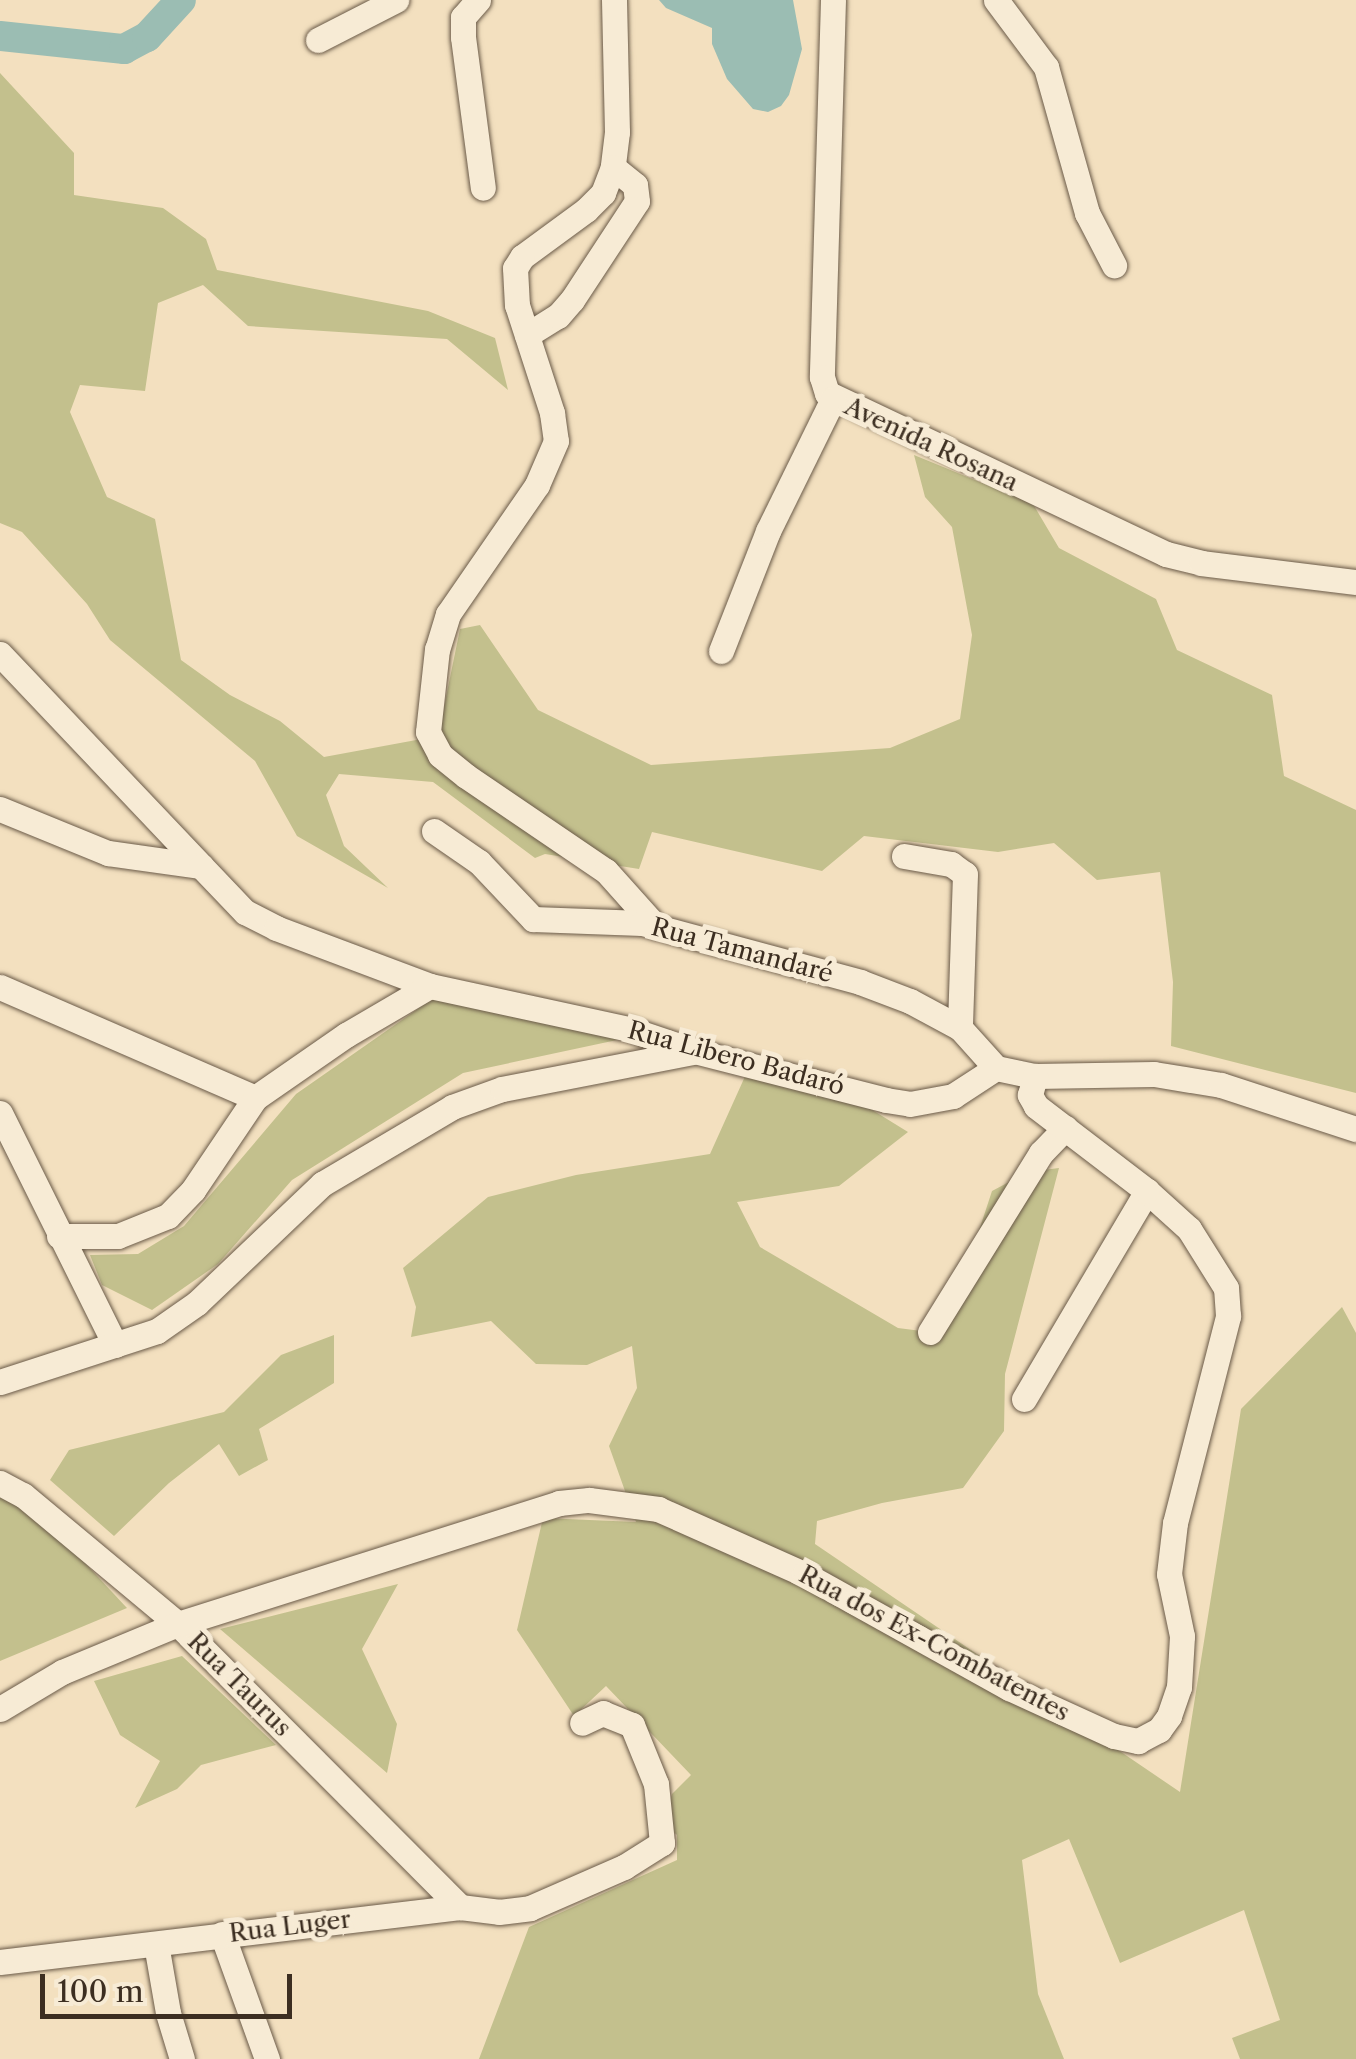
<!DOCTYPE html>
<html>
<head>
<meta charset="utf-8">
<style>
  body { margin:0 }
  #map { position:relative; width:1356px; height:2059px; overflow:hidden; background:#f3e0bf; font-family:"Libre Caslon Text",serif }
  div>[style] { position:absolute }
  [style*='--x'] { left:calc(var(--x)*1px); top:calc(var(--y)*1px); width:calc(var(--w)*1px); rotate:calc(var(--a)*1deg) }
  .green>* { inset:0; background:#c3c08d }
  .water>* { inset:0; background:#9bbdb3 }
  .river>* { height:30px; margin:-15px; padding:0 15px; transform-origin:15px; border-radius:15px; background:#9bbdb3 }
  .roads { filter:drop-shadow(0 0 2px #6a5a48) drop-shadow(0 0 2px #6a5a48) }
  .minor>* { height:25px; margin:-12.5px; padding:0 12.5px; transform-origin:12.5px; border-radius:12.5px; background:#f7ebd5 }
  span { translate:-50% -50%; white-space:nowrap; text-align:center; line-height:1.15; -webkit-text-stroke:10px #f7ebd5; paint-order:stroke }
  .street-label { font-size:25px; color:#3c2e21 }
  .scale { position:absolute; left:40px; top:1974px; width:252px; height:45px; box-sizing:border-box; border:5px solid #3c2e21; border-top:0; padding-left:12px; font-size:30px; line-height:35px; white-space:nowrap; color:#3c2e21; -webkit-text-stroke:8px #f7ebd5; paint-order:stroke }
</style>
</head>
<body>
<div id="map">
  <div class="green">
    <div style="clip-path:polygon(0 73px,74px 153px,74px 195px,163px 208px,206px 239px,217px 270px,428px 311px,495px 338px,508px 390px,447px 339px,248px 326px,203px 285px,158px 303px,145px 391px,80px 385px,70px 412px,107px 497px,155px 519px,181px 660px,230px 695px,280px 721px,324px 757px,438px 736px,460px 629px,480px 625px,538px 710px,651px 765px,890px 748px,960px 719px,972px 635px,952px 527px,925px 497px,914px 455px,1033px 504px,1059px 548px,1156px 599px,1177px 650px,1272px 695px,1284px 776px,1356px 810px,1356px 1093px,1171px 1046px,1173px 982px,1160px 872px,1097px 880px,1054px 843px,998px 852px,864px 836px,822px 871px,652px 832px,639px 869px,545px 854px,535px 858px,433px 782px,339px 774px,326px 795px,344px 846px,388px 888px,297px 836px,255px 761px,110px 640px,87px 604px,22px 532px,0 523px)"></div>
    <div style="clip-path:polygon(442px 992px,631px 1037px,463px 1073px,292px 1180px,218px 1264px,152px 1310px,102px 1285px,90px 1255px,138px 1254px,184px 1226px,296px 1094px)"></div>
    <div style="clip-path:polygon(747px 1072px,861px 1103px,908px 1132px,839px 1186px,737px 1202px,760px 1247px,898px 1328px,945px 1334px,992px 1191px,1028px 1172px,1059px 1168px,1005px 1374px,1004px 1431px,963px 1488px,882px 1503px,817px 1521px,815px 1544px,1180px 1792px,1241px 1409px,1342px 1307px,1356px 1333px,1356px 2059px,1240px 2059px,1232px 2038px,1280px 2020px,1244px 1910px,1120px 1963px,1069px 1839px,1022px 1860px,1038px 1994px,1064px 2059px,479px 2059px,529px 1927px,677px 1860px,677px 1835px,669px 1828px,665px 1813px,672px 1794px,691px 1775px,606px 1686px,574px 1716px,517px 1630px,543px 1518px,636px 1522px,609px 1446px,637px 1388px,632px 1346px,587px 1365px,536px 1364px,491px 1321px,411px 1337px,416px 1307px,403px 1268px,488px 1197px,576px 1175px,710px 1154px)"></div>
    <div style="clip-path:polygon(334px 1335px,334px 1383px,259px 1429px,268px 1460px,239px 1476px,219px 1444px,169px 1483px,114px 1536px,50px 1480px,69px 1450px,224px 1412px,281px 1355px)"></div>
    <div style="clip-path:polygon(0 1494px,29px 1503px,127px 1608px,0 1661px)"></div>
    <div style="clip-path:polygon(398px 1584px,362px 1649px,397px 1724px,387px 1773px,220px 1629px)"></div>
    <div style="clip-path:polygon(182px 1656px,276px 1745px,201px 1765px,177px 1789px,135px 1808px,160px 1761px,120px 1735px,94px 1681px)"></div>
  </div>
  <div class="water">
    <div style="clip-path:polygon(659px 0,793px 0,802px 49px,789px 95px,781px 106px,768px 112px,753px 109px,727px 79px,712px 44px,712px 28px,666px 8px)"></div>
  </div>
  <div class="river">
    <div style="--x:0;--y:36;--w:125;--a:6"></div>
    <div style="--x:124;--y:49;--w:26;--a:-28"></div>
    <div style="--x:147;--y:37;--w:50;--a:-47.4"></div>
  </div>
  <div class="roads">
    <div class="minor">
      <div style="--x:478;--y:0;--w:23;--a:131"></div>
      <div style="--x:463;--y:17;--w:20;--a:90"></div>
      <div style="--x:463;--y:37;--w:152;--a:82.5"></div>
      <div style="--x:614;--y:0;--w:132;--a:88.7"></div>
      <div style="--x:617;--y:132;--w:35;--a:97"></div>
      <div style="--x:613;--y:167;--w:28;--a:111"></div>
      <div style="--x:603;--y:193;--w:24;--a:135"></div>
      <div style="--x:586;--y:210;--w:79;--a:143.7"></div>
      <div style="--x:522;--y:257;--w:13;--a:122"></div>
      <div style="--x:515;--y:268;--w:37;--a:87"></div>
      <div style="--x:517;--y:305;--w:114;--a:72"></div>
      <div style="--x:552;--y:413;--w:28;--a:82"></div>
      <div style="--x:556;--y:441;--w:48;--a:113.4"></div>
      <div style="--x:537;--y:485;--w:157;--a:124.6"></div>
      <div style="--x:448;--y:614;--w:37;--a:107"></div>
      <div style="--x:437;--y:649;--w:83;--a:96.2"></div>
      <div style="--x:428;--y:732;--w:26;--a:62"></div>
      <div style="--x:440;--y:755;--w:33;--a:39"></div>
      <div style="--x:466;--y:776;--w:169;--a:34.2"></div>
      <div style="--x:606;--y:871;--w:75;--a:48.2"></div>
      <div style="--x:833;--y:0;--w:377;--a:91.7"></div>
      <div style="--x:822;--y:377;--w:17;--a:73"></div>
      <div style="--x:827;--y:393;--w:375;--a:25.4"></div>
      <div style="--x:1166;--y:554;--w:36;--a:14"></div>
      <div style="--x:1201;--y:563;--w:156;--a:7"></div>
      <div style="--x:996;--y:0;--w:84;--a:53.3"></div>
      <div style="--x:1046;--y:67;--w:152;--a:74.3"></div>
      <div style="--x:1087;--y:213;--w:59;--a:62.6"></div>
      <div style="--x:318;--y:40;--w:88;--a:-27.1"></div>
      <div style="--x:527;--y:335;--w:36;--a:-32"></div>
      <div style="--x:558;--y:316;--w:21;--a:-49"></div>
      <div style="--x:572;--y:300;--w:118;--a:-56.7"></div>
      <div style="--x:637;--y:201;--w:16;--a:-97"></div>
      <div style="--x:635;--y:185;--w:28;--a:-141"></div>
      <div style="--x:721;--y:651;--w:129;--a:-68.6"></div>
      <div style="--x:768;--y:531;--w:147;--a:-63.8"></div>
      <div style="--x:0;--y:654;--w:292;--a:46.5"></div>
      <div style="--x:0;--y:809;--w:117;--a:22.2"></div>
      <div style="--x:108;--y:853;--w:94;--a:8"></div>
      <div style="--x:201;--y:866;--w:64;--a:46.3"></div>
      <div style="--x:245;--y:912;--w:35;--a:27"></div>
      <div style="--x:276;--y:928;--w:165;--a:20.6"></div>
      <div style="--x:430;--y:986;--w:204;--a:12.2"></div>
      <div style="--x:629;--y:1029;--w:69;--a:18.7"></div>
      <div style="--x:694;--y:1051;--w:198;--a:14.3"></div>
      <div style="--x:886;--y:1100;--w:24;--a:9"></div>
      <div style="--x:910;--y:1104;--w:44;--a:-10.5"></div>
      <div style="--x:953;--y:1096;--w:51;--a:-33.1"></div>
      <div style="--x:996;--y:1068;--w:40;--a:12"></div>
      <div style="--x:1035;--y:1076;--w:119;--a:-1"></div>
      <div style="--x:1154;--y:1074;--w:68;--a:9.3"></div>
      <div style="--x:1221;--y:1085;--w:142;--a:18.1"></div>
      <div style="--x:434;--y:831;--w:55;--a:34.6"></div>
      <div style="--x:479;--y:862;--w:79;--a:46.5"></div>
      <div style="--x:533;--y:919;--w:109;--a:2.1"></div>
      <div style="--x:642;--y:923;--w:226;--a:15.1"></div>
      <div style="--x:860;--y:982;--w:53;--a:20.8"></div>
      <div style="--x:910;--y:1001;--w:57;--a:28.4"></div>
      <div style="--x:960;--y:1028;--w:54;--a:48"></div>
      <div style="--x:904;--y:856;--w:48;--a:9.7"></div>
      <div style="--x:951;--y:864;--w:17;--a:36"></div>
      <div style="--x:965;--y:874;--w:154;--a:91.9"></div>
      <div style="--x:0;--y:987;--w:278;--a:23.5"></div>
      <div style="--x:0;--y:1113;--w:259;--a:63.6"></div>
      <div style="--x:59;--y:1236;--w:59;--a:0"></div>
      <div style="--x:118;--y:1236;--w:54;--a:-21.8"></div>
      <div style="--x:168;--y:1216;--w:36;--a:-46"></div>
      <div style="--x:193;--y:1190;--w:111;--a:-56"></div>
      <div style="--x:255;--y:1098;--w:111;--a:-34.7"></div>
      <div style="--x:346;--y:1035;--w:97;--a:-30.3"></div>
      <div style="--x:930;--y:1332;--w:211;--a:-58.2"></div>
      <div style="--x:1041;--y:1153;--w:35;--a:-46"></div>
      <div style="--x:0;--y:1382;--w:165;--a:-18"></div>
      <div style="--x:157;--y:1331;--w:49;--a:-35"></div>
      <div style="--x:197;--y:1303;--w:173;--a:-43.6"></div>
      <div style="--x:322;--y:1184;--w:151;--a:-30.6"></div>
      <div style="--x:452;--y:1107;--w:53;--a:-19.8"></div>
      <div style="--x:502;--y:1089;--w:195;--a:-11"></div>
      <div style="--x:1024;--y:1399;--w:242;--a:-59.4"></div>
      <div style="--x:0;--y:1483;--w:26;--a:28"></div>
      <div style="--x:23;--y:1495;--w:202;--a:39.8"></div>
      <div style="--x:178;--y:1624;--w:400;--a:45.1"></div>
      <div style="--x:0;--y:1709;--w:72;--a:-30.8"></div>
      <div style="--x:62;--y:1672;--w:126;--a:-22.5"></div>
      <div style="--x:178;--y:1624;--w:400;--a:-17.6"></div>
      <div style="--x:559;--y:1503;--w:30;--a:-6"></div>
      <div style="--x:589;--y:1500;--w:70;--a:7.4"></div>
      <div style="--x:658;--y:1509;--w:160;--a:24"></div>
      <div style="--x:804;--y:1574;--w:235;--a:29.1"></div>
      <div style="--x:1009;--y:1688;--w:115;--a:24.6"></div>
      <div style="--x:1114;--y:1736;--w:25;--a:12"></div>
      <div style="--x:1138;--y:1741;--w:24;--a:-28"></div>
      <div style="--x:1159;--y:1730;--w:17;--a:-54"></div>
      <div style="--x:1169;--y:1716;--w:31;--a:-71"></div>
      <div style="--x:1179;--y:1687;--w:51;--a:-86.6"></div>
      <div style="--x:1182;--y:1636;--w:63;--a:-101.8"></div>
      <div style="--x:1169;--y:1574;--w:51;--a:-83.3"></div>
      <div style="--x:1175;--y:1523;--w:214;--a:-75.6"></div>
      <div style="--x:1228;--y:1316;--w:28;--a:-94"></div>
      <div style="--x:1226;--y:1288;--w:70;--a:-122.1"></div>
      <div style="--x:1189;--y:1229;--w:57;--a:-137.9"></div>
      <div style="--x:1147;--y:1191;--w:140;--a:-142.6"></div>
      <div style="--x:1036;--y:1106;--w:13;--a:-119"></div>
      <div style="--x:1030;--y:1095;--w:20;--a:-75"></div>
      <div style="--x:222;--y:1934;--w:133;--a:70.2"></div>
      <div style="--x:156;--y:1944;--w:70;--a:80.1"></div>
      <div style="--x:168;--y:2013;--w:48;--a:73.1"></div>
      <div style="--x:0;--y:1962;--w:463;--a:-6.8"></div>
      <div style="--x:460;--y:1907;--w:39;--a:7"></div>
      <div style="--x:499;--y:1912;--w:31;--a:-7"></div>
      <div style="--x:530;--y:1908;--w:103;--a:-23.6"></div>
      <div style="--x:624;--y:1867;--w:45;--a:-32.3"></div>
      <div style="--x:662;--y:1843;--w:59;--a:-95.8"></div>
      <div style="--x:656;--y:1784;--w:64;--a:-112.1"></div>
      <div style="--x:632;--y:1725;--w:31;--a:-158"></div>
      <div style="--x:603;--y:1713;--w:23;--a:155"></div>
    </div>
  </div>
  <div class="street-label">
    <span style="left:931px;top:445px;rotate:25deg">Avenida Rosana</span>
    <span style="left:742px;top:951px;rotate:15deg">Rua Tamandaré</span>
    <span style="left:736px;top:1059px;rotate:15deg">Rua Libero Badaró</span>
    <span style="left:934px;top:1644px;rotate:28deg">Rua dos Ex-Combatentes</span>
    <span style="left:239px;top:1685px;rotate:45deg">Rua Taurus</span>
    <span style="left:290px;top:1927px;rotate:-7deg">Rua Luger</span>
  </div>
  <div class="scale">100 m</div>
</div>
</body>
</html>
